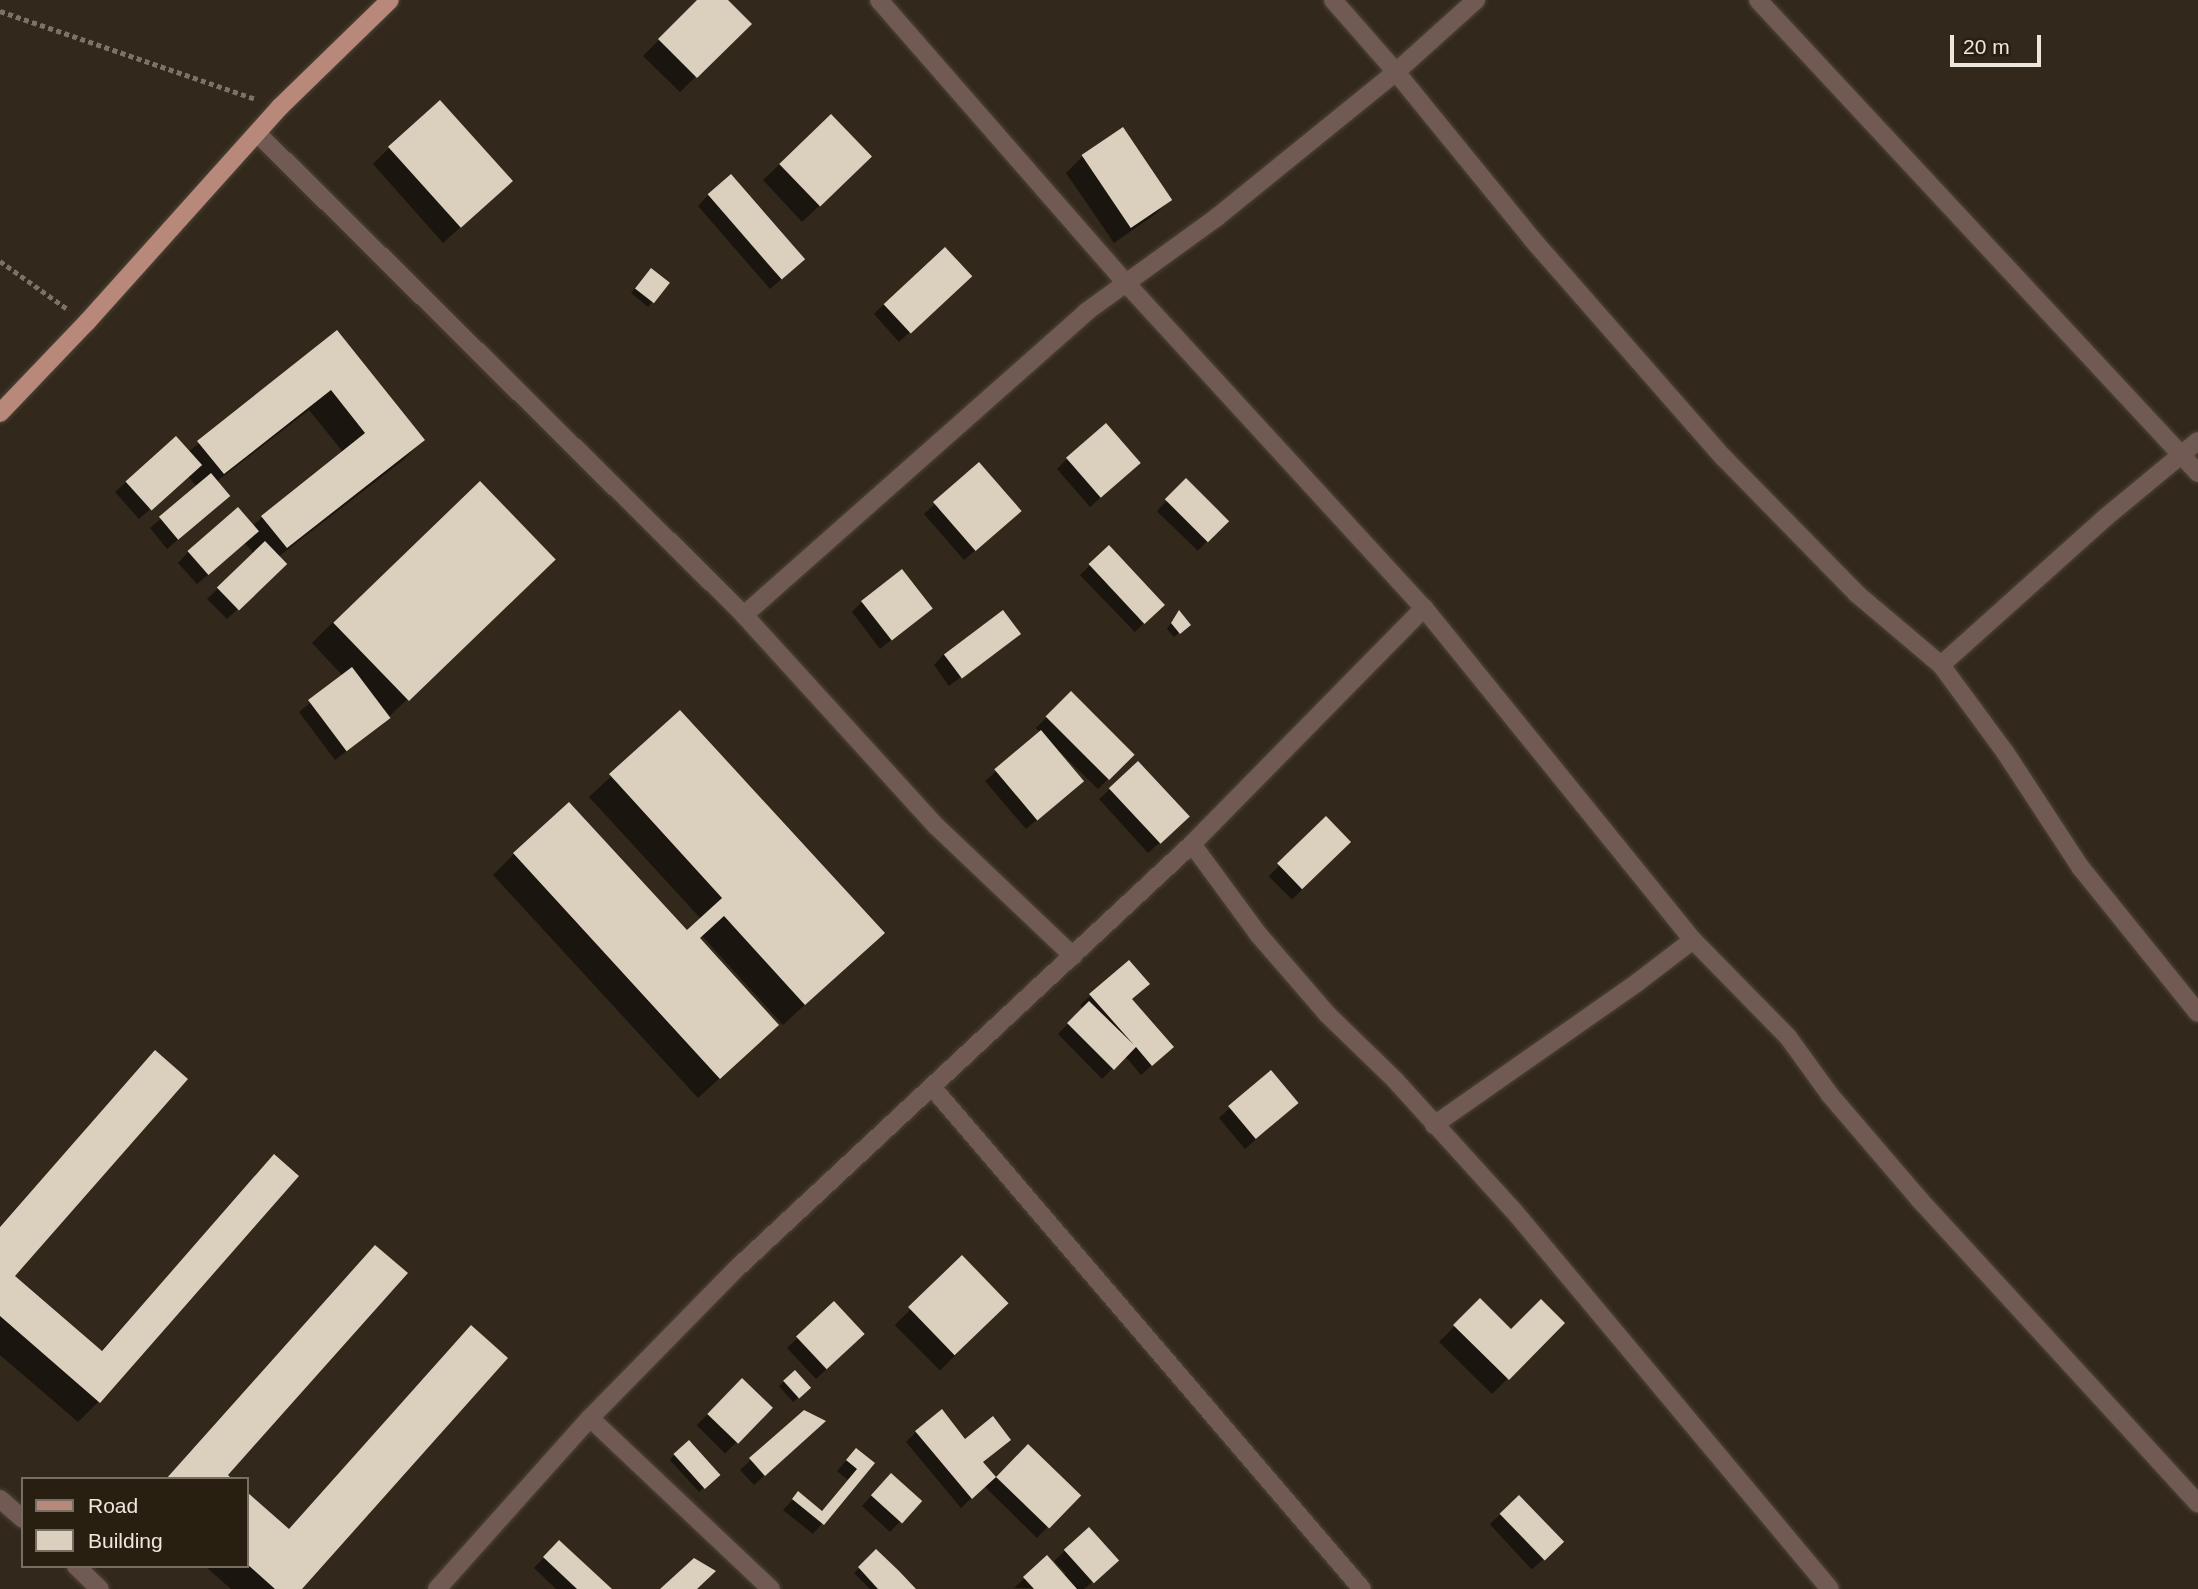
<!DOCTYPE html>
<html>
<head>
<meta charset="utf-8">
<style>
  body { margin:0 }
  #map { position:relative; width:2198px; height:1589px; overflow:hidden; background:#32281b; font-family:Arial,sans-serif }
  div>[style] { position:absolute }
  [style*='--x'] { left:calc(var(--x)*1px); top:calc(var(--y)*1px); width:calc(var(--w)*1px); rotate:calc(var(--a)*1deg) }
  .shadow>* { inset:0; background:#0007; transform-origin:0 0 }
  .building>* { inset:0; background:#dbcfbd; transform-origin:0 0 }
  .path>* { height:4.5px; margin-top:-2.25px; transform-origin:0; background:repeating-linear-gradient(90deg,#7b7367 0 5px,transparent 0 8.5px) }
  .roads { filter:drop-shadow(0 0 2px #4c4336) drop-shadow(0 0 2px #4c4336) }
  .minor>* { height:18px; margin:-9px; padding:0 9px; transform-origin:9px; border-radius:9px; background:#715a53 }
  .major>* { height:18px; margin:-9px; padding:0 9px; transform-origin:9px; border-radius:9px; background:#b8887a }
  span { translate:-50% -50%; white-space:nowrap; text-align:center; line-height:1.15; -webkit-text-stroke:7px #281f11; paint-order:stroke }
  .legend { position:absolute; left:21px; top:1477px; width:228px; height:91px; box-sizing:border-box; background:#281f11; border:2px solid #776f63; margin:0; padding:9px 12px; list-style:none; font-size:21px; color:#ede7de }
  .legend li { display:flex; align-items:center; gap:14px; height:35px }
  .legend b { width:35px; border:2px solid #776f63 }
  .scale { position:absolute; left:1950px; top:35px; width:91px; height:32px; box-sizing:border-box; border:4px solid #ede7de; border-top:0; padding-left:9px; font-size:21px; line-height:24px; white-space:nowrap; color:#ede7de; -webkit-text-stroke:5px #281f11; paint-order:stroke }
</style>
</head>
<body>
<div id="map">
  <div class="shadow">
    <div style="clip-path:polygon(699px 0,725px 0,749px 24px,680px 92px,643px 56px)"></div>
    <div style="clip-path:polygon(831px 116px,854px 173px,802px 222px,763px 180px)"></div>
    <div style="clip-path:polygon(389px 148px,494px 197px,443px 243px,373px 164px)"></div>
    <div style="clip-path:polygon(1082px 157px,1170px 200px,1154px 215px,1114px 243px,1066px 173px)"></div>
    <div style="clip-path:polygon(708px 195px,792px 270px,770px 289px,698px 206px)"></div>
    <div style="clip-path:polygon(646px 275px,668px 283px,648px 307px,631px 293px)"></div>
    <div style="clip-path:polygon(959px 286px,899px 342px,874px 314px,884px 304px)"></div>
    <div style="clip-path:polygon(337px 333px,423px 440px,402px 461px,278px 557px,285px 564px,227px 619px,207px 599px,254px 554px,245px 543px,197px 584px,178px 563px,188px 552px,252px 526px,343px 452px,309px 410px,216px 482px,228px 496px,167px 549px,150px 528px,197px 487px,188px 476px,139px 519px,115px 492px,126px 482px,188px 452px)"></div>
    <div style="clip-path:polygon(1067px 459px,1128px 473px,1090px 507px,1057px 469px)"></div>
    <div style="clip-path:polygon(979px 464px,1009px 521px,964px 560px,924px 514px)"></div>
    <div style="left:1186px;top:481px;width:57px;height:42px;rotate:44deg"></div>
    <div style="left:1108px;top:548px;width:79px;height:39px;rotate:46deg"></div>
    <div style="clip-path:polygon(532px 581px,377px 728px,335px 760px,299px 712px,343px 676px,312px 643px,333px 622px)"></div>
    <div style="clip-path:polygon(862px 602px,931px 608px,880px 649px,852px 612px)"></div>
    <div style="clip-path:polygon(1175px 617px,1184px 629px,1174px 637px,1167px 629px)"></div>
    <div style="clip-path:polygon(1018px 634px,949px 686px,934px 665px,944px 654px)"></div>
    <div style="clip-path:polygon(1071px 693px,1133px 754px,1098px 789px,1060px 752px,1071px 791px,1026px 829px,985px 781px,1041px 733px,1036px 728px)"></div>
    <div style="clip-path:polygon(680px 712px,882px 933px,783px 1025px,702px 936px,698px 939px,755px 1046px,698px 1098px,493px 875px,514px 854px,687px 933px,702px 920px,589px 797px)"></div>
    <div style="clip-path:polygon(1110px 789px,1177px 827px,1148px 853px,1099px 799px)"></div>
    <div style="left:1326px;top:819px;width:33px;height:81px;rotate:45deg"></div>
    <div style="clip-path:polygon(1091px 995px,1131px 1000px,1172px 1047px,1141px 1075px,1125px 1056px,1102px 1079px,1058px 1034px,1083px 1009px,1080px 1005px)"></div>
    <div style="clip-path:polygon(155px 1053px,13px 1276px,100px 1352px,274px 1157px,99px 1401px,78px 1422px,0 1355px,0 1226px)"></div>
    <div style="clip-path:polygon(1297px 1103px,1245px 1149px,1219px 1118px,1230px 1108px)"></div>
    <div style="clip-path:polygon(375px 1247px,225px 1475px,230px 1479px,166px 1479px)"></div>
    <div style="left:962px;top:1258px;width:64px;height:95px;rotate:45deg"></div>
    <div style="clip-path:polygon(1480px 1301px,1511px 1332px,1563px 1323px,1492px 1394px,1439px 1342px)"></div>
    <div style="clip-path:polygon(834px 1304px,853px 1344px,816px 1379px,787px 1348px)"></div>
    <div style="clip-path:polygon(795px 1372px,804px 1393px,793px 1402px,779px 1386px)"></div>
    <div style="left:742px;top:1380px;width:40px;height:64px;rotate:45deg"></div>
    <div style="clip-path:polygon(813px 1432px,754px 1485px,740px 1470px,751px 1460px)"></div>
    <div style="clip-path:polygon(916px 1432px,965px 1441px,1009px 1439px,982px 1463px,996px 1479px,1028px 1447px,1078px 1496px,1037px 1538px,984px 1486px,961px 1508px,906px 1442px)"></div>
    <div style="clip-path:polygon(856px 1450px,873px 1464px,813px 1534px,783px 1510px,798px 1494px,821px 1512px,848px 1480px,837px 1471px)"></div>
    <div style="clip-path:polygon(674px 1455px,717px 1475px,699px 1492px,670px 1460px)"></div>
    <div style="clip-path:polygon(881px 1485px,919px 1501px,890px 1532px,862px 1506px)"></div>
    <div style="clip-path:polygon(247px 1494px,288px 1530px,300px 1589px,231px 1589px,205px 1566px,247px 1566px)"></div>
    <div style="left:1519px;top:1497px;width:62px;height:40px;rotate:47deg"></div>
    <div style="clip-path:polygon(559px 1542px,609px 1589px,556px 1589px,534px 1568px)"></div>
    <div style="clip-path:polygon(1065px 1551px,1106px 1570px,1084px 1589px,1014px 1588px,1046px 1558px,1063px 1576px,1066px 1574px,1054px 1561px)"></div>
    <div style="clip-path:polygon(876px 1552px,914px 1589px,870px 1589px,854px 1573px)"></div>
  </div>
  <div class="building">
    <div style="clip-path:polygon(697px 0,728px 0,752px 24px,697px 78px,658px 39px)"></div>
    <div style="left:440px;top:100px;width:109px;height:70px;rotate:48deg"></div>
    <div style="left:831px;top:114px;width:59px;height:72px;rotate:46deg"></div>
    <div style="left:1123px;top:127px;width:88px;height:50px;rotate:56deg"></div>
    <div style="left:731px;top:174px;width:113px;height:31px;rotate:49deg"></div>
    <div style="left:945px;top:247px;width:40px;height:84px;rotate:47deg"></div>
    <div style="left:651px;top:268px;width:24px;height:26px;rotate:38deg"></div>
    <div style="clip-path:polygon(337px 330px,425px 440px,287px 548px,261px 516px,365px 433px,331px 390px,224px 474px,197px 441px)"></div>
    <div style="left:1106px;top:423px;width:53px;height:53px;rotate:49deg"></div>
    <div style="left:176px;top:436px;width:39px;height:68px;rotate:48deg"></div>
    <div style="left:979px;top:462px;width:65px;height:61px;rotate:49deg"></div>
    <div style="left:211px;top:473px;width:30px;height:68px;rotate:50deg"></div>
    <div style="left:1186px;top:478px;width:61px;height:30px;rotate:45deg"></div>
    <div style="left:480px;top:481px;width:109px;height:204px;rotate:46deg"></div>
    <div style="left:238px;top:507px;width:32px;height:67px;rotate:49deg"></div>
    <div style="left:265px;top:541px;width:32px;height:67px;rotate:46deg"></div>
    <div style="left:1109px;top:545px;width:82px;height:28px;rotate:47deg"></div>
    <div style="left:902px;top:569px;width:50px;height:52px;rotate:52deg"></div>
    <div style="left:1003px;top:610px;width:30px;height:74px;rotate:53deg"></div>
    <div style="clip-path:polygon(1179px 610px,1191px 625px,1180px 634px,1171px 623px)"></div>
    <div style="left:352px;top:667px;width:64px;height:55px;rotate:53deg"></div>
    <div style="left:1071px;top:691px;width:90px;height:36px;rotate:45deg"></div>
    <div style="clip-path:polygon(680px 710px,885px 933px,805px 1005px,724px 916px,700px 938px,779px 1025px,720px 1079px,513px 853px,569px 802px,687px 930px,722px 898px,609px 774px)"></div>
    <div style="left:1041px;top:730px;width:67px;height:61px;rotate:50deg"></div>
    <div style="left:1138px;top:761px;width:76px;height:40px;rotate:47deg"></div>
    <div style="left:1326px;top:816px;width:36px;height:68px;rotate:46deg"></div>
    <div style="clip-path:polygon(1129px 960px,1150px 984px,1132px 999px,1174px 1047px,1152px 1066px,1136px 1047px,1114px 1070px,1067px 1023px,1089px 1001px,1134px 1045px,1089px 994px)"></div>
    <div style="clip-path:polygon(155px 1050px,188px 1079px,15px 1276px,102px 1351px,274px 1154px,299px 1176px,100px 1403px,0 1316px,0 1227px)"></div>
    <div style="left:1271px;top:1070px;width:43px;height:56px;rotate:50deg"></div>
    <div style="clip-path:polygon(375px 1245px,408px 1273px,228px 1475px,232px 1479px,166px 1479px)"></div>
    <div style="left:962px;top:1255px;width:67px;height:75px;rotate:46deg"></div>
    <div style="clip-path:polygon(1480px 1298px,1511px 1329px,1541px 1299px,1565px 1323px,1509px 1380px,1453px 1325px)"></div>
    <div style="left:834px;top:1301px;width:45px;height:52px;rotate:47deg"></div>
    <div style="clip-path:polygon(471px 1325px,508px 1358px,302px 1589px,275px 1589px,247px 1564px,247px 1492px,289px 1529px)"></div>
    <div style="left:795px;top:1370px;width:24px;height:16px;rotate:48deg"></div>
    <div style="left:742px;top:1378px;width:43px;height:50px;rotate:44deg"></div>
    <div style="clip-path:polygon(942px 1409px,965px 1439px,993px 1416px,1011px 1440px,983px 1462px,996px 1477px,972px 1499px,915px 1431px)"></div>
    <div style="clip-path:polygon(804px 1410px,826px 1421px,765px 1476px,749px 1458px)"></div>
    <div style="left:689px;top:1440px;width:47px;height:21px;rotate:48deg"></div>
    <div style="left:1028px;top:1444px;width:74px;height:46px;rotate:44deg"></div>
    <div style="clip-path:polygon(856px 1448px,875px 1463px,824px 1525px,792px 1499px,798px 1491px,822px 1511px,857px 1469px,846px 1460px)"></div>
    <div style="left:891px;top:1473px;width:42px;height:30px;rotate:42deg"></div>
    <div style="left:1519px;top:1495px;width:65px;height:27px;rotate:46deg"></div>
    <div style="left:1089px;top:1527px;width:45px;height:34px;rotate:48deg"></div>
    <div style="clip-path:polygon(559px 1540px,612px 1589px,577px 1589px,543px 1557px)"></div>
    <div style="clip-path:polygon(876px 1549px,899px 1571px,916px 1589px,878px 1589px,858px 1567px)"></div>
    <div style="clip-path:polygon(1047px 1555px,1077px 1589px,1034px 1589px,1023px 1577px)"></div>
    <div style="clip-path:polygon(694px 1558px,716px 1571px,697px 1589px,660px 1589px)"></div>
  </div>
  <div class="path">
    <div style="--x:0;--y:11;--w:271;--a:19"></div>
    <div style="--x:0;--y:261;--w:85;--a:35.4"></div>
  </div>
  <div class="roads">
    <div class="minor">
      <div style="--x:879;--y:0;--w:374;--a:48.9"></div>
      <div style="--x:1125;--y:282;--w:442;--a:47.5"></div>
      <div style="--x:1424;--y:608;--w:427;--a:51"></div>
      <div style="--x:1693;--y:940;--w:136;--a:45.6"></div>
      <div style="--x:1788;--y:1037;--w:72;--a:54.1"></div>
      <div style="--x:1830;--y:1095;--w:137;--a:49.4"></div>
      <div style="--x:1919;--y:1199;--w:413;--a:47.5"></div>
      <div style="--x:1333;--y:0;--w:96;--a:48.8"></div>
      <div style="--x:1396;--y:72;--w:215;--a:50.8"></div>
      <div style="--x:1532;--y:239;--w:290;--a:48.8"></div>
      <div style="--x:1723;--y:457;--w:192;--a:45.6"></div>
      <div style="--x:1857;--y:594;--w:110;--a:40.2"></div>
      <div style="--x:1941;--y:665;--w:108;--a:53.7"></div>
      <div style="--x:2005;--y:752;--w:139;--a:56.8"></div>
      <div style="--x:2081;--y:868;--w:186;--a:51.1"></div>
      <div style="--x:1758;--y:0;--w:646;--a:47.07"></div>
      <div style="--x:257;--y:133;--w:685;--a:44.7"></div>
      <div style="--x:744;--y:615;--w:285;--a:47.7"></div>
      <div style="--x:936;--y:826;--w:189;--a:43.5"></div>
      <div style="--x:744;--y:615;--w:457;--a:-41.5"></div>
      <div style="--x:1086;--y:312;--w:162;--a:-35.9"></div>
      <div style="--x:1217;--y:217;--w:230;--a:-39"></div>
      <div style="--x:1396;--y:72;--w:108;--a:-42"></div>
      <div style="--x:1941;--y:665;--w:222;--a:-41.9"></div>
      <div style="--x:2106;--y:517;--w:119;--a:-39.6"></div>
      <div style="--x:1192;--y:844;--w:112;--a:53.7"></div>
      <div style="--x:1258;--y:934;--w:106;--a:49.2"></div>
      <div style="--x:1327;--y:1014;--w:95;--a:44.1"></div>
      <div style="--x:1395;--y:1080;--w:176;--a:47.8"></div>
      <div style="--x:1513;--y:1210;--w:494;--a:50.1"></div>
      <div style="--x:932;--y:1087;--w:661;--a:49.42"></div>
      <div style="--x:1434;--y:1125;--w:249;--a:-35"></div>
      <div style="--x:1638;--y:982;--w:69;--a:-37.4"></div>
      <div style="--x:590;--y:1418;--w:249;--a:43.4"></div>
      <div style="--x:0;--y:1499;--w:30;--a:41"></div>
      <div style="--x:76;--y:1566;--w:33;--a:44"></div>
      <div style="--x:437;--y:1589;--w:229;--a:-48.2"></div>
      <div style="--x:590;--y:1418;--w:207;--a:-45.6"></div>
      <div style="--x:735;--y:1270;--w:625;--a:-42.99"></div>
      <div style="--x:1192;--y:844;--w:331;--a:-45.5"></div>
    </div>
    <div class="major">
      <div style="--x:0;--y:413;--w:126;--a:-46.3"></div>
      <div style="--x:87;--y:322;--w:289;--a:-48.1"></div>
      <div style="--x:280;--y:107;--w:153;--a:-44.2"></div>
    </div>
  </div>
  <ul class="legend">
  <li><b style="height:9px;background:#b8887a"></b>Road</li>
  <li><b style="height:19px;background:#dbcfbd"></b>Building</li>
  </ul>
  <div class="scale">20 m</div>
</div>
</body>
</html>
